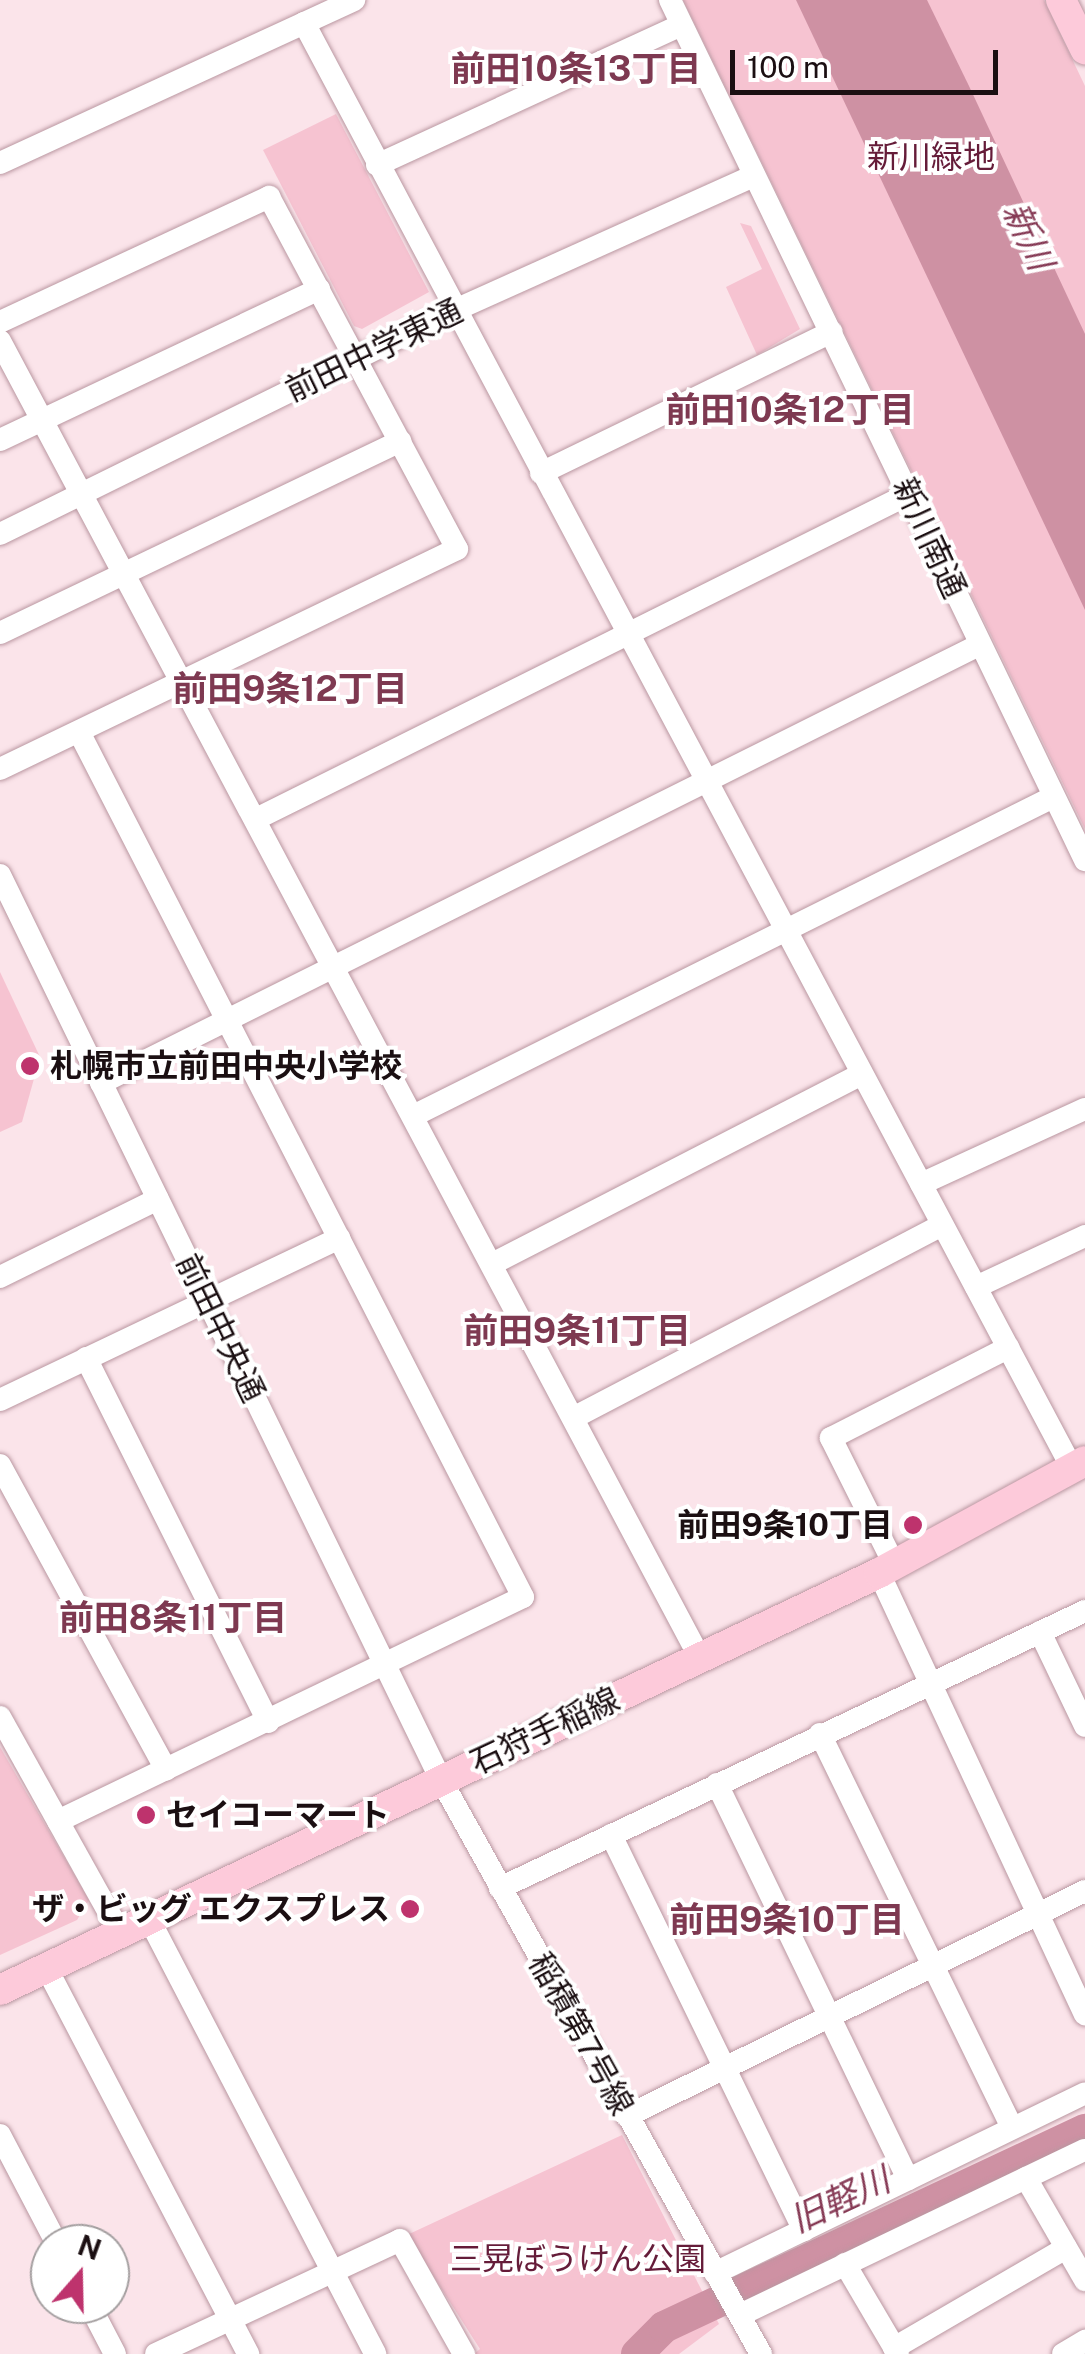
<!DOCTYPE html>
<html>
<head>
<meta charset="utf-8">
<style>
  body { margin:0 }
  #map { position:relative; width:1085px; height:2354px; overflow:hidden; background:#fbe4ea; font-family:"Public Sans","Noto Sans JP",sans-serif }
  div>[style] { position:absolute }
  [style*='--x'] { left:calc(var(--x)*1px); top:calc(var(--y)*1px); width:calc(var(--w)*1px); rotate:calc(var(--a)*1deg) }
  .green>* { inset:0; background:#f6c3d1 }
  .water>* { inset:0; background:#ce91a3 }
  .river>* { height:32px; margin:-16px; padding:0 16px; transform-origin:16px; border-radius:16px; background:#ce91a3 }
  .roads { filter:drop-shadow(0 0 2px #ba97a1) drop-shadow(0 0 2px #ba97a1) }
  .minor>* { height:22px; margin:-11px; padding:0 11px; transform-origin:11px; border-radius:11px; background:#fff }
  .major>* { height:30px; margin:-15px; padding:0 15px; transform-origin:15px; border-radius:15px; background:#fdcada }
  .dots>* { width:28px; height:28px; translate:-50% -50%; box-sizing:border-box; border:5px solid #fff; border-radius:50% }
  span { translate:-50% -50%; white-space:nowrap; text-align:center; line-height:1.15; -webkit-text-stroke:8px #fff; paint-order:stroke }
  .park-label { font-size:32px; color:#651c39 }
  .street-label { font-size:32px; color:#1b0f12 }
  .poi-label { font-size:32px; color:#1b0f12; font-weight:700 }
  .left { translate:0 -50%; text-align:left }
  .right { translate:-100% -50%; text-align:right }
  .neighbourhood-label { font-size:35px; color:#7e3951; font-weight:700 }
  .water-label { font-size:35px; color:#863a55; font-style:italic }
  .north { position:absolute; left:30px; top:2224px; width:100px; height:100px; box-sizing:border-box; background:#fff; border:2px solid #a49fa0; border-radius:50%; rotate:20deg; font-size:28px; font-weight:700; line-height:40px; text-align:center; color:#1b0f12 }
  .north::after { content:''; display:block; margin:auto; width:35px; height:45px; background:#be336d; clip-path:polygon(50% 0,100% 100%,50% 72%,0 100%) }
  .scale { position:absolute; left:730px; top:50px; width:268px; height:45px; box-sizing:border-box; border:5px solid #1b0f12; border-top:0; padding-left:12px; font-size:30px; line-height:35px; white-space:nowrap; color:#1b0f12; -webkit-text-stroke:8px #fff; paint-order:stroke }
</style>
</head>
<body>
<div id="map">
  <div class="green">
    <div style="clip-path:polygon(683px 0,1044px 0,1085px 86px,1085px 829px)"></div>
    <div style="clip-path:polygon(336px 114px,429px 292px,362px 329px,354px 326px,263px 150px)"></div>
    <div style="clip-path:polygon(740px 223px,751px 226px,800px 329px,757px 355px,726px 287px,762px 269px)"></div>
    <div style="clip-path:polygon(0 972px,40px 1057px,22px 1122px,0 1132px)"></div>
    <div style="clip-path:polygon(0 1747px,89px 1900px,77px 1920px,0 1955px)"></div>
    <div style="clip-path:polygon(622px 2135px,719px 2324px,679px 2354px,474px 2354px,480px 2349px,407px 2235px)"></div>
  </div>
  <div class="water">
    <div style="clip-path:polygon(796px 0,927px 0,969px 86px,1085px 334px,1085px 610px)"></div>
  </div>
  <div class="river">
    <div style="--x:637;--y:2354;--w:38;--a:-45"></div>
    <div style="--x:664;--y:2327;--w:465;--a:-25.1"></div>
  </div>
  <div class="roads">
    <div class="minor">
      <div style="--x:670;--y:0;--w:955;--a:64.24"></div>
      <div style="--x:304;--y:23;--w:1636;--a:62.01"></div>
      <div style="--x:0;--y:163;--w:390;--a:-24.7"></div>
      <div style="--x:377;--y:165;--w:335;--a:-24.7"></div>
      <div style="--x:0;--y:322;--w:297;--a:-24.9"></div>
      <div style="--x:269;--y:197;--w:399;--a:61.9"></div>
      <div style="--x:457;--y:549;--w:507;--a:154.29"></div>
      <div style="--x:0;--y:341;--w:1491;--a:62.01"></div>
      <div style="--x:0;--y:440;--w:353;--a:-25.3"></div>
      <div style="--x:541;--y:473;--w:323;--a:-25.9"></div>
      <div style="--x:0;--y:534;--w:505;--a:-26.21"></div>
      <div style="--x:453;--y:311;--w:329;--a:-24.2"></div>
      <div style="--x:0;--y:633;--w:444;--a:-25.6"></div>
      <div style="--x:256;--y:819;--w:729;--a:-26.46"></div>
      <div style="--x:0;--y:875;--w:1007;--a:64.02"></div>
      <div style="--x:441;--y:1780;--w:657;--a:60.86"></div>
      <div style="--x:101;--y:1083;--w:979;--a:-26.51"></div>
      <div style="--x:413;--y:1116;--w:715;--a:-26.49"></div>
      <div style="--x:921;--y:1184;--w:180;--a:-24.6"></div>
      <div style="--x:492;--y:1264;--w:416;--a:-27.2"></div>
      <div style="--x:0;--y:1277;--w:176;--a:-26.3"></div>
      <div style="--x:976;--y:1287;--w:120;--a:-25.1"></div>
      <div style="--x:86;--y:1358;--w:407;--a:63.4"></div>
      <div style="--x:0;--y:1400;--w:376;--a:-25.5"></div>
      <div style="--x:573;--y:1418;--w:416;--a:-27.6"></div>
      <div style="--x:0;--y:1465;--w:347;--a:61.4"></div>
      <div style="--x:894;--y:1564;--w:141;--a:-116.6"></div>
      <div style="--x:831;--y:1438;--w:199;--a:-27"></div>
      <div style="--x:879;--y:1573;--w:487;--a:65"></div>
      <div style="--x:1040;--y:1632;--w:104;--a:64.4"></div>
      <div style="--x:0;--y:1717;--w:247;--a:60.9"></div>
      <div style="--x:820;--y:1734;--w:438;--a:64"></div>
      <div style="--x:717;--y:1784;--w:439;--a:64.2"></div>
      <div style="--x:58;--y:1821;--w:516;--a:-25.72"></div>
      <div style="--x:523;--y:1597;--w:970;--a:-117.17"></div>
      <div style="--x:611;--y:1835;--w:440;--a:64"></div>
      <div style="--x:500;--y:1888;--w:647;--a:-25.34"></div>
      <div style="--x:149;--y:1919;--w:490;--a:62.5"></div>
      <div style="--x:46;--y:1967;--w:437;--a:62.4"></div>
      <div style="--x:627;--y:2116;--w:510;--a:-26.16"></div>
      <div style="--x:0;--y:2135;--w:123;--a:62.4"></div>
      <div style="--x:1026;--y:2178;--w:118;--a:60"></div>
      <div style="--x:845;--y:2264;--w:104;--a:59.5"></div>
      <div style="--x:715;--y:2273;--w:411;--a:-25.9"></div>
      <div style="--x:89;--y:2304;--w:56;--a:62.5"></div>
      <div style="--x:740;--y:2315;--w:382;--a:-25.6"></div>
      <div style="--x:894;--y:2348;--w:199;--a:-30.2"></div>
      <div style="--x:156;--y:2354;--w:269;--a:-25"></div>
      <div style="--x:400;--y:2240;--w:131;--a:60.7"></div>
      <div style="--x:1063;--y:2354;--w:26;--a:-31"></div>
    </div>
    <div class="major">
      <div style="--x:1061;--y:0;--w:55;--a:63.9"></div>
      <div style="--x:0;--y:1990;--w:973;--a:-25.38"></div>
      <div style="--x:879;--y:1573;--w:234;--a:-28.5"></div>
    </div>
  </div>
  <div class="dots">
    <div style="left:30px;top:1066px;background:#be336d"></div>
    <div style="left:913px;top:1525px;background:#be336d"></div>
    <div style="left:146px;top:1815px;background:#be336d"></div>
    <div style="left:410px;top:1909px;background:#be336d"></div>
  </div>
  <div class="park-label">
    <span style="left:931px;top:157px">新川緑地</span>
    <span style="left:578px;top:2259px">三晃ぼうけん公園</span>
  </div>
  <div class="street-label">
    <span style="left:374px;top:351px;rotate:-26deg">前田中学東通</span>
    <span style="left:929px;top:538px;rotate:65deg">新川南通</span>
    <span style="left:220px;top:1328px;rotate:64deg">前田中央通</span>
    <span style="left:545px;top:1731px;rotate:-25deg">石狩手稲線</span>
    <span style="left:581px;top:2034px;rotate:61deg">稲積第7号線</span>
  </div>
  <div class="poi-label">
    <span class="left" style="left:50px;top:1066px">札幌市立前田中央小学校</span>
    <span class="right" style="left:893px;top:1525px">前田9条10丁目</span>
    <span class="left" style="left:166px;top:1815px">セイコーマート</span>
    <span class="right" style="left:390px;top:1909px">ザ・ビッグ エクスプレス</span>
  </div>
  <div class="neighbourhood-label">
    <span style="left:576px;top:69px">前田10条13丁目</span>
    <span style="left:790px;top:410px">前田10条12丁目</span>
    <span style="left:290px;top:689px">前田9条12丁目</span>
    <span style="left:577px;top:1331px">前田9条11丁目</span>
    <span style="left:173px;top:1618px">前田8条11丁目</span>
    <span style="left:787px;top:1920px">前田9条10丁目</span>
  </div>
  <div class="water-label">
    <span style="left:1028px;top:236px;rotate:65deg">新川</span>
    <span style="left:840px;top:2200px;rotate:-25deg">旧軽川</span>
  </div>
  <div class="north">N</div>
  <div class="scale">100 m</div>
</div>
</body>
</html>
